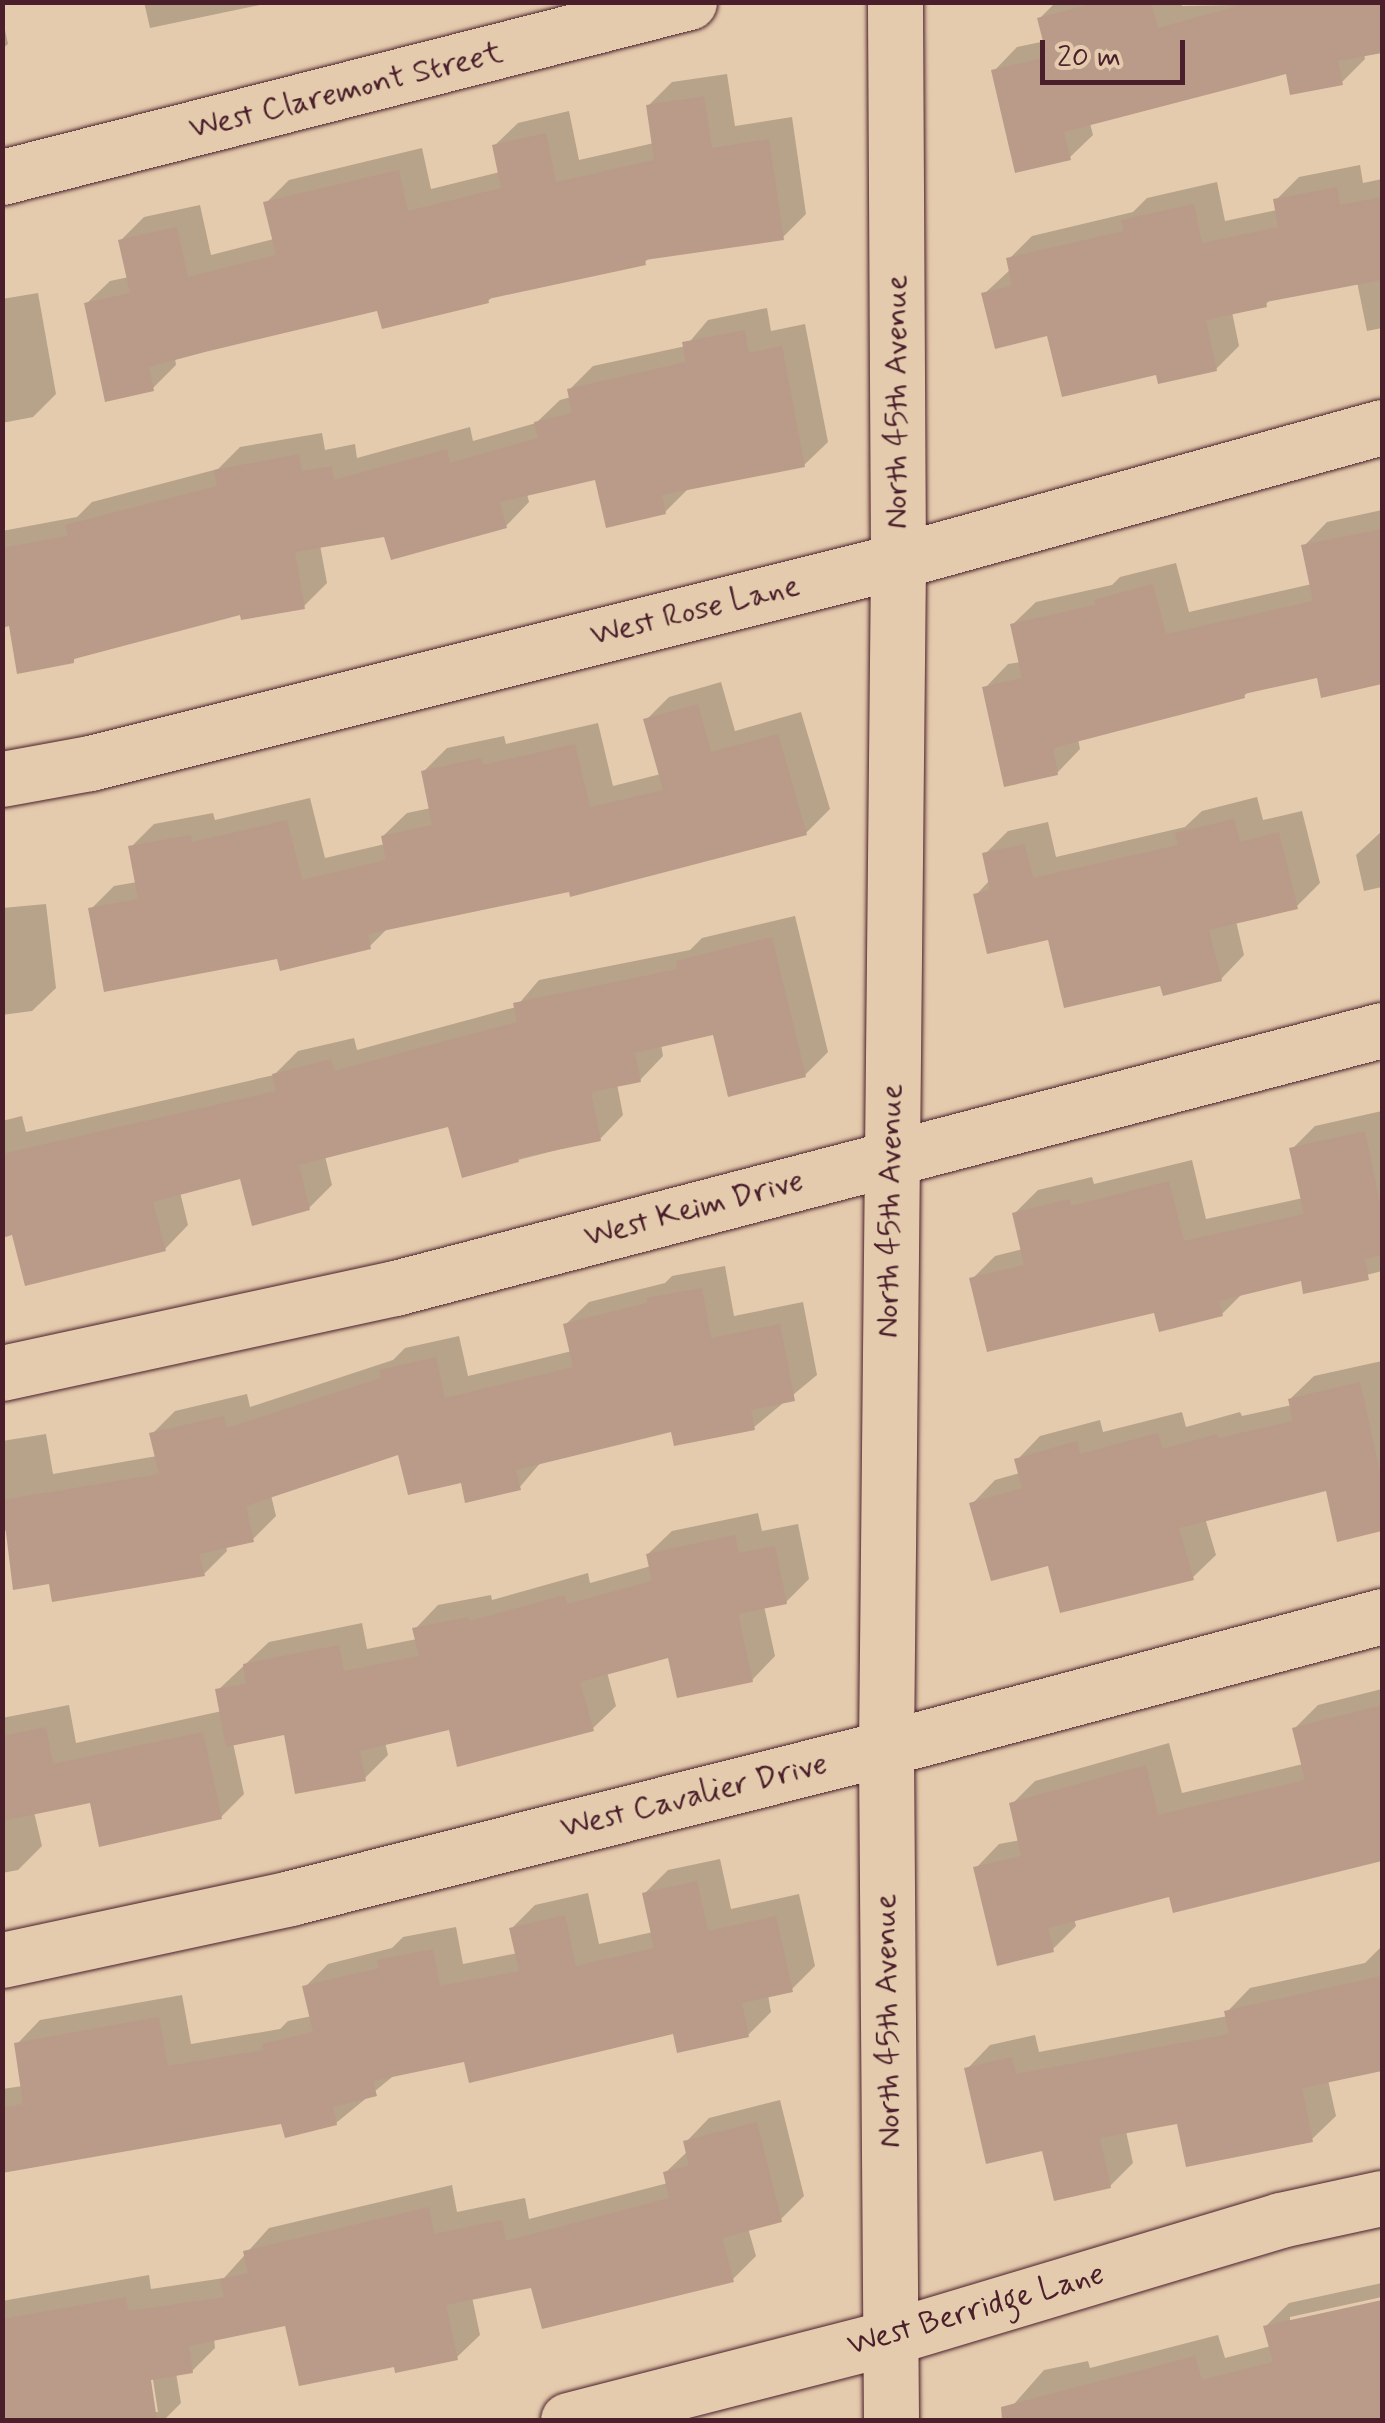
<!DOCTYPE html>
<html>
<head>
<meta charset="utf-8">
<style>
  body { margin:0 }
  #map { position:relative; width:1385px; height:2423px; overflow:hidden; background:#e5cbad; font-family:Mynerve,sans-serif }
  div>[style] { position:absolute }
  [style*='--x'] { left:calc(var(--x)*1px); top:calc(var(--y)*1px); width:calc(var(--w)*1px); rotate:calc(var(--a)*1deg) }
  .shadow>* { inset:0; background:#0003 }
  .building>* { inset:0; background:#ba9b89 }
  .roads { filter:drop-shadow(0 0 2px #4a1f2b) drop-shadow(0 0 2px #4a1f2b) }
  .minor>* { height:55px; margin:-27.5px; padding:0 27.5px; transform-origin:27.5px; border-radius:27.5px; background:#e5cbad }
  span { translate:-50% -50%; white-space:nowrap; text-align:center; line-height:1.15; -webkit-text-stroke:10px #e5cbad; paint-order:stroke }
  .street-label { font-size:32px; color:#4a1f2b }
  .frame { position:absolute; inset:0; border:5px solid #4a1f2b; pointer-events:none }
  .scale { position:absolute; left:1040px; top:40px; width:145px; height:45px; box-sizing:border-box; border:5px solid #4a1f2b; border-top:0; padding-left:12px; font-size:30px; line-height:35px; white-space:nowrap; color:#4a1f2b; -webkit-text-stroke:8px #e5cbad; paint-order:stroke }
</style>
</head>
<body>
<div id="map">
  <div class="shadow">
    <div style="clip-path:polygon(144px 2px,274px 2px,150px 28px)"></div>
    <div style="clip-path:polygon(1056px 2px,1181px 2px,1182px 6px,1382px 2px,1382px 49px,1364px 53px,1365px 59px,1342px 82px,1288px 71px,1090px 123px,1093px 135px,1069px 158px,994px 71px,1017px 47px,1046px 41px,1040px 18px)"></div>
    <div style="clip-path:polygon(2px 16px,8px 44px,2px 49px)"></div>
    <div style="clip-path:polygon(727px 74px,735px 126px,792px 117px,806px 214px,783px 237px,650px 257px,645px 262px,493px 296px,488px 301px,379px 308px,175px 358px,176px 365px,153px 388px,86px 304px,110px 281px,129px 277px,121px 240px,144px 217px,200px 205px,211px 255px,274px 239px,266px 203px,289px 180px,422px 148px,431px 189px,500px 172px,494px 146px,518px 123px,569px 111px,579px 160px,654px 143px,648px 106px,672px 82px)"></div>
    <div style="clip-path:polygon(1360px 165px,1363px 183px,1382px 179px,1382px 328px,1367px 331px,1357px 282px,1272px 298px,1266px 304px,1232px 312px,1239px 346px,1216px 369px,1158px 372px,1049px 333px,984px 294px,1011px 269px,1009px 259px,1032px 236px,1133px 212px,1147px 198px,1217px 182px,1225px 221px,1277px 210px,1276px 200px,1299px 177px)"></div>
    <div style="clip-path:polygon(38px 293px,56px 394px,33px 417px,2px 423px,2px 299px)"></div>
    <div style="clip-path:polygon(767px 308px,771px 331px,805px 324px,828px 442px,804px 465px,688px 489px,665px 512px,597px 477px,527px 494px,529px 502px,506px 526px,386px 534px,320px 545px,327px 583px,304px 606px,242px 612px,78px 655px,73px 661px,11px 624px,2px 625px,2px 531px,77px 517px,92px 502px,218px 469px,240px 447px,322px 433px,325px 450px,355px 444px,357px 458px,470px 427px,473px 441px,536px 423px,560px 400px,571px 397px,569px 390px,593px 366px,686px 346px,708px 320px)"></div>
    <div style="clip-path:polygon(1382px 510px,1382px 682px,1323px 695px,1319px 675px,1250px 690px,1244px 696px,1078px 739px,1080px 749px,1057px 773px,985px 688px,1008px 664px,1021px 662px,1012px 625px,1036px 602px,1112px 585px,1120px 577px,1176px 563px,1189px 612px,1312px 584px,1304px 546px,1327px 522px)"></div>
    <div style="clip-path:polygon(721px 682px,735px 731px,801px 712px,830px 809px,806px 833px,390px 926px,370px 946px,279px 956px,91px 909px,114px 886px,137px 882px,131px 847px,154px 824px,213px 813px,215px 820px,310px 798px,325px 858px,385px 844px,383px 836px,407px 813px,431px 808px,423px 772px,447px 748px,504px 736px,506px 744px,598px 723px,613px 786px,661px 774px,646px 720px,669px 697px)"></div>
    <div style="clip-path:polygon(1257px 797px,1263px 820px,1302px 811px,1320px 883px,1297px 906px,1236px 921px,1244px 955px,1221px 979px,1162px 983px,1050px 937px,976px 895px,990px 880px,985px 854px,1008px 831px,1048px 822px,1056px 857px,1185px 827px,1202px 811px)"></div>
    <div style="clip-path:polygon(1382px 831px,1382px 887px,1364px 891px,1356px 855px)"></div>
    <div style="clip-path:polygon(46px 904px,56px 988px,32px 1011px,2px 1015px,2px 908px)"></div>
    <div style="clip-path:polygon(795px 916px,828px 1052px,805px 1075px,715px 1032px,661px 1044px,663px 1056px,640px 1080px,617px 1084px,623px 1115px,600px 1139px,518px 1160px,449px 1124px,325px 1156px,332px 1185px,309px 1208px,242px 1176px,180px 1192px,188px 1225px,165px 1249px,14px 1232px,2px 1235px,2px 1121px,22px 1116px,26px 1132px,274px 1075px,298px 1051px,354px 1038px,357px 1050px,516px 1007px,539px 980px,690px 950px,702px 938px)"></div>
    <div style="clip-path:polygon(1382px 1111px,1382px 1271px,1305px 1291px,1303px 1277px,1244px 1292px,1222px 1314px,1156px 1310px,972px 1279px,995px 1256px,1023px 1249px,1014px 1214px,1038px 1190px,1092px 1177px,1094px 1184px,1192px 1160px,1206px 1219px,1303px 1198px,1292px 1149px,1315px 1126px)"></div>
    <div style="clip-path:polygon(725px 1266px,734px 1316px,803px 1302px,817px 1375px,753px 1428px,673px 1429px,542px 1461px,519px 1488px,463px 1480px,400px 1451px,271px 1495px,276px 1516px,253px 1539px,226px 1546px,227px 1551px,204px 1574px,51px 1581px,2px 1527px,2px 1441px,46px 1434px,53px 1474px,157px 1456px,152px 1434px,175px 1411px,247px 1394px,250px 1407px,393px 1360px,405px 1348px,459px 1336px,468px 1376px,572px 1351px,565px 1325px,589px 1302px,665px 1283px,672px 1276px)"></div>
    <div style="clip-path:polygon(1382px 1361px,1382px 1528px,1339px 1538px,1328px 1488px,1205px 1518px,1216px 1555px,1192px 1578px,1049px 1563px,972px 1504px,995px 1480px,1020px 1473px,1017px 1460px,1040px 1436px,1100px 1420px,1103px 1432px,1182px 1412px,1186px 1427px,1240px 1412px,1242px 1416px,1292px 1405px,1290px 1399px,1314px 1376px)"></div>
    <div style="clip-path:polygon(758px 1513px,762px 1531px,798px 1524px,809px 1579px,786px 1602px,764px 1606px,775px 1656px,752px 1680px,670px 1655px,607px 1672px,616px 1706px,592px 1729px,451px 1727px,385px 1742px,388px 1755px,365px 1778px,286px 1732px,233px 1743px,244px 1794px,221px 1817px,92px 1800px,34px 1812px,42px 1846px,18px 1870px,2px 1873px,2px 1718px,69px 1705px,76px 1743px,222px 1711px,218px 1690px,269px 1642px,362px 1623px,367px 1649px,417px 1639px,415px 1629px,438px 1605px,491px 1595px,492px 1600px,588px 1573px,590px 1583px,651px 1566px,648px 1554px,672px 1531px)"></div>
    <div style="clip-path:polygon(1382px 1689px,1382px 1859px,1175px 1910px,1171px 1894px,1074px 1918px,1076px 1926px,1052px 1950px,976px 1868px,999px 1844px,1020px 1840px,1012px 1804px,1035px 1781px,1169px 1743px,1182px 1793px,1303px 1764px,1294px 1729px,1318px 1705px)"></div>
    <div style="clip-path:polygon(720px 1859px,731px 1909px,799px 1894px,815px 1966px,791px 1990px,768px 1995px,771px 2012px,748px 2035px,675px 2031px,466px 2059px,397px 2073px,336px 2123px,283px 2122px,2px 2170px,2px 2089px,23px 2086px,17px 2044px,40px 2020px,182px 1995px,191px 2044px,280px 2029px,288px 2021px,312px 2016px,305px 1987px,328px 1964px,392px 1948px,403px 1937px,456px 1927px,463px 1964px,518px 1953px,512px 1928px,535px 1905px,588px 1893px,599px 1944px,653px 1932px,644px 1894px,668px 1870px)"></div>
    <div style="clip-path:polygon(1382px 1946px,1382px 2068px,1328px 2080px,1336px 2116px,1312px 2139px,1179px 2121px,1126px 2131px,1133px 2163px,1110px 2186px,1044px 2148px,967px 2069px,990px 2045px,1035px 2035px,1039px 2052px,1228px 2016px,1227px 2012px,1250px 1988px,1365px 1963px)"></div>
    <div style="clip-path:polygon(evenodd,780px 2100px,804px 2196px,781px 2219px,748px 2228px,756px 2256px,732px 2280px,532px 2285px,472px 2297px,480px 2335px,456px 2358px,395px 2364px,287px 2323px,214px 2338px,215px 2348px,192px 2371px,176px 2373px,181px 2403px,164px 2420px,2px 2420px,2px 2301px,149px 2275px,151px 2289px,224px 2278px,269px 2228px,452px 2185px,457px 2212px,525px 2198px,529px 2219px,668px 2183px,665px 2173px,688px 2151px,686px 2142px,709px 2118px,780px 2100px,151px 2367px,158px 2412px,153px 2412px,146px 2368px,151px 2367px)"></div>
    <div style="clip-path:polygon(1382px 2283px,1382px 2297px,1290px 2317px,1290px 2322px,1382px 2303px,1382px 2420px,1000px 2420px,1044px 2370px,1088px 2361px,1090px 2368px,1218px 2335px,1225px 2358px,1271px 2346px,1266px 2326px,1289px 2303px)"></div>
  </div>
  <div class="building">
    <div style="clip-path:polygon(1099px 2px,1151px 2px,1158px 28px,1252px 2px,1382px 2px,1382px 53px,1338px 61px,1343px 85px,1290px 95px,1286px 74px,1064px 132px,1071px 160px,1015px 173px,991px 70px,1047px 57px,1037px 18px)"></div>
    <div style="clip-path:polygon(704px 96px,712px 148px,769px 139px,784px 240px,645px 260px,646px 265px,488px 299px,489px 303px,382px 329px,377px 311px,205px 352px,149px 367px,154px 391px,105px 402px,84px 303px,130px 293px,118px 240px,177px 227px,188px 277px,276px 255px,263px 202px,399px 170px,408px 211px,501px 188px,492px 145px,546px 133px,556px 182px,654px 160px,646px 105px)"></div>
    <div style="clip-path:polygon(1337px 187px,1340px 205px,1382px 197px,1382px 280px,1266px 302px,1267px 307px,1206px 320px,1217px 371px,1158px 384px,1156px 375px,1062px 397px,1047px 336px,995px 349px,981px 293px,1012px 286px,1006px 258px,1124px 231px,1121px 220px,1194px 204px,1202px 243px,1278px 227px,1273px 199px)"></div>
    <div style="clip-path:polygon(745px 330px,749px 353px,782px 346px,805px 467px,662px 495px,666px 514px,606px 528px,595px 480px,500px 502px,507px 528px,391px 560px,384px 537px,295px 552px,305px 609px,241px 620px,240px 615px,74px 659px,74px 663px,17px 674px,9px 626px,2px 628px,2px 548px,68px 536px,65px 525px,217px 486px,214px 470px,299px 454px,302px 471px,332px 466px,334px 480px,447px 449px,450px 463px,538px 438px,534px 422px,572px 413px,567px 389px,686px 362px,682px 342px)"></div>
    <div style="clip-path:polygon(1382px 529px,1382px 684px,1321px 698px,1317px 678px,1244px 694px,1245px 698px,1053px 748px,1058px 775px,1004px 787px,982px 687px,1022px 678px,1010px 624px,1095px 605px,1094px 600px,1153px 584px,1166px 634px,1313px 601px,1301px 545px)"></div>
    <div style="clip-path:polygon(698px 704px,711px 752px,778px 734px,807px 835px,570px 897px,569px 892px,368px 934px,371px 949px,280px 971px,277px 959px,104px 992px,88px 908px,138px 899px,128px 846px,191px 835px,192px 842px,287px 820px,302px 880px,386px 860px,381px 836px,432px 825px,421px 771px,481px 758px,483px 765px,575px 744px,590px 807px,663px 790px,643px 719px)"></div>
    <div style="clip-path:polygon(1234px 819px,1240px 842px,1279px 832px,1298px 909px,1209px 930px,1222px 981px,1163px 996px,1160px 986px,1064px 1008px,1048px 940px,987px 954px,973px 894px,990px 890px,982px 853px,1025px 844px,1033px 878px,1178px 845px,1175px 833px)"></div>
    <div style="clip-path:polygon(772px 937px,806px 1077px,728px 1097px,713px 1035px,635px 1053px,641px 1082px,591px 1092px,601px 1141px,518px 1158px,519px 1162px,462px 1178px,448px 1127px,385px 1143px,299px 1165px,310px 1210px,252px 1226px,240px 1179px,153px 1202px,166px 1251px,25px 1286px,12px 1235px,2px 1238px,2px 1154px,276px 1091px,272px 1074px,331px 1059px,334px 1071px,517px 1022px,513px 1003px,678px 969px,676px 961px)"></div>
    <div style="clip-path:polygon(1365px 1131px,1382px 1213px,1382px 1255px,1365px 1259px,1369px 1280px,1303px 1294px,1301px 1281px,1219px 1301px,1223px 1316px,1159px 1332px,1154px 1313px,987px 1352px,969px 1278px,1024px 1265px,1012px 1213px,1069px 1199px,1071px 1206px,1169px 1181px,1184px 1241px,1304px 1214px,1289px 1148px)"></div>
    <div style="clip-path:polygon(702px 1288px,711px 1338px,780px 1324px,795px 1401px,751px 1410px,755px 1430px,674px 1446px,671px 1432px,516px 1470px,521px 1490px,465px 1503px,461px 1483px,408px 1495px,398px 1455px,246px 1506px,254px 1542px,199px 1554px,205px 1576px,52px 1602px,49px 1584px,13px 1590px,2px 1500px,159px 1474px,149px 1433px,224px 1416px,227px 1428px,381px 1378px,379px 1370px,436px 1357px,445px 1398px,573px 1367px,563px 1324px,647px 1303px,646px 1298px)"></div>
    <div style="clip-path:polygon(1360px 1382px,1382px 1481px,1382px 1531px,1337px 1542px,1326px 1491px,1179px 1528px,1194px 1580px,1060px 1613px,1048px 1566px,991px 1581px,969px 1503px,1022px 1488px,1014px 1459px,1077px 1441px,1080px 1454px,1158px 1433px,1163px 1449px,1217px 1434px,1218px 1438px,1293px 1421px,1288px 1399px)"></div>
    <div style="clip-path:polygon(735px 1535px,739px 1553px,775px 1546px,787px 1604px,738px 1614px,753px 1682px,677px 1698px,668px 1658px,580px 1682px,594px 1731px,457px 1767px,449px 1730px,360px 1751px,366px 1781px,295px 1794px,284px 1735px,226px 1747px,215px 1689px,246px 1684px,243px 1664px,339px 1645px,344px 1671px,419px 1656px,412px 1628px,468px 1617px,469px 1621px,565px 1595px,567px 1604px,652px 1581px,646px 1554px)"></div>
    <div style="clip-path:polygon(1382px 1705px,1382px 1861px,1173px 1913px,1169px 1897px,1048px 1928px,1054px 1952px,997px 1966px,973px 1867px,1021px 1856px,1009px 1803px,1146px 1765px,1158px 1815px,1305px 1780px,1292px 1728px)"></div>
    <div style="clip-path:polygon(46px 1727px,53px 1764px,203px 1732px,222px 1819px,99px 1847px,90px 1803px,2px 1821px,2px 1736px)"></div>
    <div style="clip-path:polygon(697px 1881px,708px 1931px,776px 1916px,793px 1992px,742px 2003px,749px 2037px,677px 2053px,673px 2034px,469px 2083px,464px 2062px,373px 2081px,377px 2096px,333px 2107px,337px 2125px,285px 2138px,281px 2124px,2px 2173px,2px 2107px,23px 2104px,14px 2043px,159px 2017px,168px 2066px,263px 2050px,262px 2044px,313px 2032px,302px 1986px,379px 1968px,377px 1960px,433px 1949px,440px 1986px,519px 1971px,509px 1928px,565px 1915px,576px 1966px,654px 1948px,642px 1893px)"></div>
    <div style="clip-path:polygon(1382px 1976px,1382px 2071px,1302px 2088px,1313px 2142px,1186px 2167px,1177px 2124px,1100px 2138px,1111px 2188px,1054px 2201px,1042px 2151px,986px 2164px,964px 2068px,1012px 2057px,1016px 2074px,1229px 2034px,1224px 2011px)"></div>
    <div style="clip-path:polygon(757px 2122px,782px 2222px,722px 2238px,734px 2282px,542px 2329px,531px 2288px,446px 2305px,458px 2360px,395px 2373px,394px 2367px,299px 2386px,285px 2326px,189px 2346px,193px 2373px,151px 2380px,157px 2420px,2px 2420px,2px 2319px,126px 2297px,128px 2311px,224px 2297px,220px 2279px,248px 2273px,243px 2251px,429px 2207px,434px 2234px,502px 2220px,506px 2241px,669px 2198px,663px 2172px,689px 2166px,683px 2141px)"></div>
    <div style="clip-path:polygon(1382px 2300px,1382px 2420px,1002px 2420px,1001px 2407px,1195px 2356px,1202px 2380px,1273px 2362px,1263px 2326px)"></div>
  </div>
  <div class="roads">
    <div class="minor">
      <div style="--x:2;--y:177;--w:709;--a:-14.29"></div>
      <div style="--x:2;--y:779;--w:89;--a:-10.3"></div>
      <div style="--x:90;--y:763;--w:833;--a:-14.04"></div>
      <div style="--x:898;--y:561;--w:502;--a:-15.48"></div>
      <div style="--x:2;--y:1373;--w:402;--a:-12.2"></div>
      <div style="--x:395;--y:1288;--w:1020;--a:-14.65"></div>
      <div style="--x:2;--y:1960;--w:295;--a:-12.1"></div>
      <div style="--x:290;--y:1898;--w:615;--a:-14.13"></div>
      <div style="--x:886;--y:1748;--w:513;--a:-14.9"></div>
      <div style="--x:568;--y:2420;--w:333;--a:-14.4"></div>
      <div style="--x:891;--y:2337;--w:406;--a:-16.7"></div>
      <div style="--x:1280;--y:2220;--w:104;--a:-12.2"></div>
      <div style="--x:891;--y:2420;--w:672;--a:-90.43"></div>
      <div style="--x:886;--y:1748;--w:1187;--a:-89.42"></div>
      <div style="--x:898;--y:561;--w:559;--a:-90.31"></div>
    </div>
  </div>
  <div class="street-label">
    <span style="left:346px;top:91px;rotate:-14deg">West Claremont Street</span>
    <span style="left:897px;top:402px;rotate:-90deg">North 45th Avenue</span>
    <span style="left:695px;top:611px;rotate:-14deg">West Rose Lane</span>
    <span style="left:694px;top:1209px;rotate:-15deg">West Keim Drive</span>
    <span style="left:890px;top:1211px;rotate:-89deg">North 45th Avenue</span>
    <span style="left:694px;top:1796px;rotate:-14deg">West Cavalier Drive</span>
    <span style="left:888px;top:2021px;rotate:-91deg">North 45th Avenue</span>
    <span style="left:976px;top:2310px;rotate:-16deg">West Berridge Lane</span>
  </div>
  <div class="frame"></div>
  <div class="scale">20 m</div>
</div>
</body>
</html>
